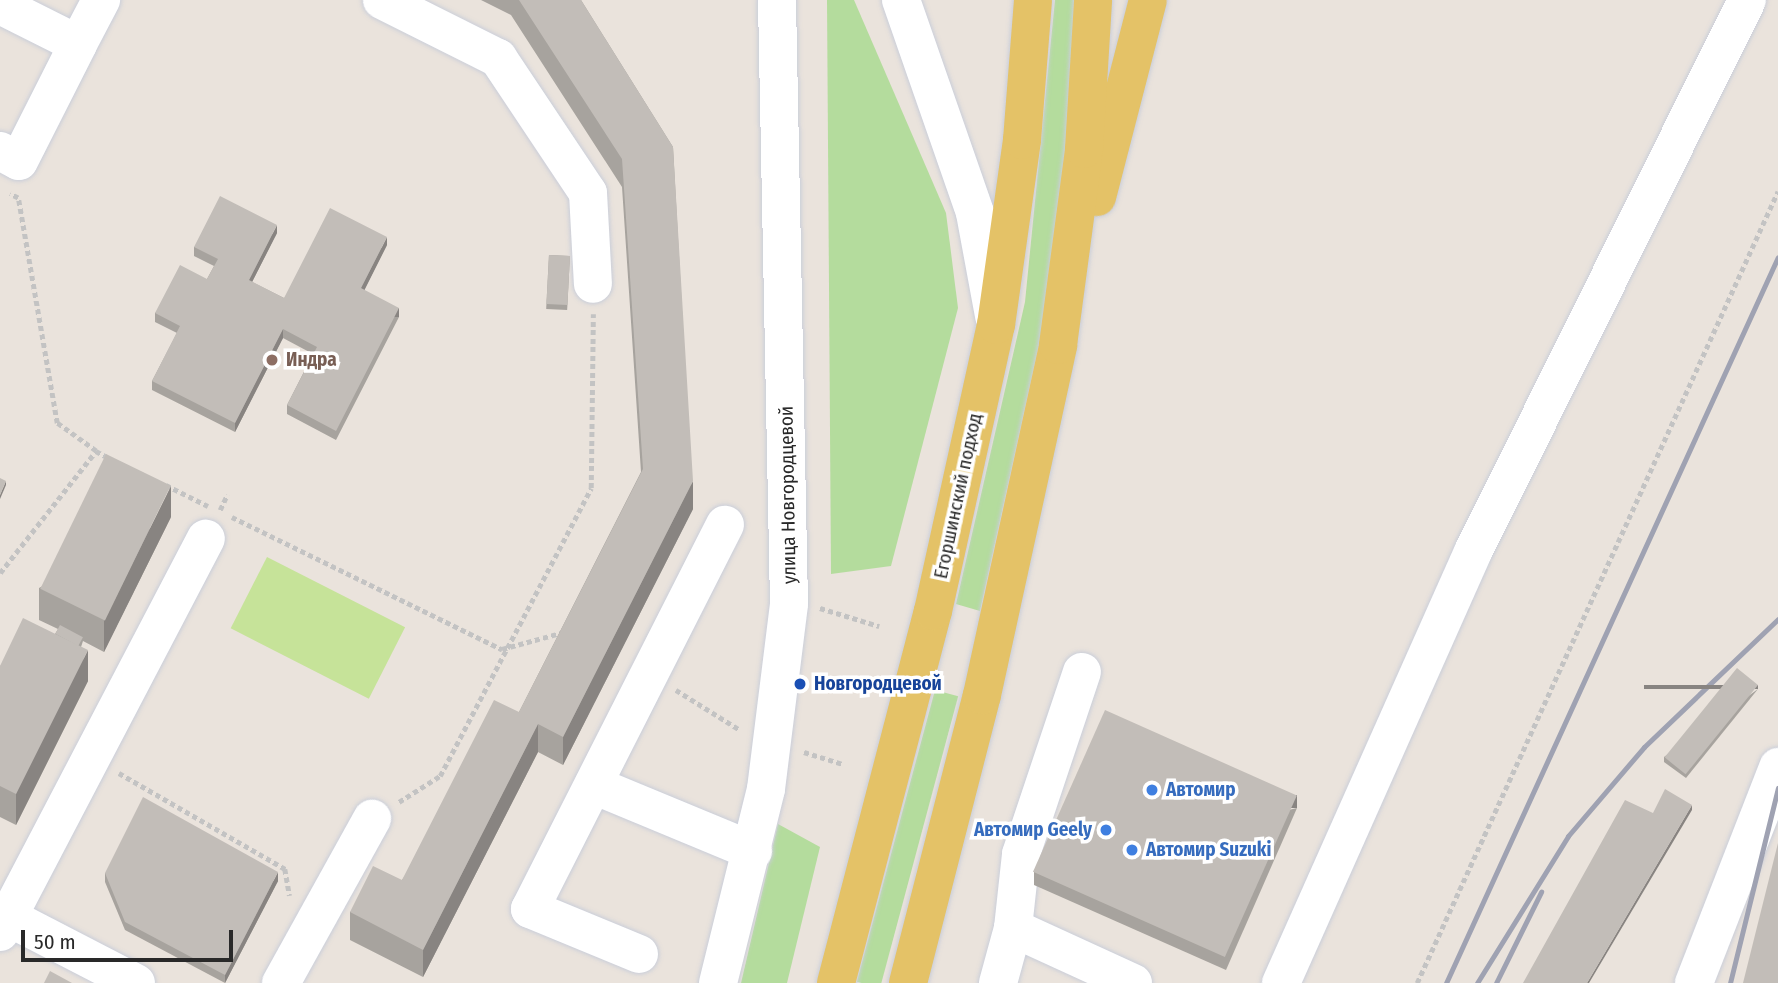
<!DOCTYPE html>
<html>
<head>
<meta charset="utf-8">
<style>
  body { margin:0 }
  #map { position:relative; width:1778px; height:983px; overflow:hidden; background:#eae3dc; font-family:"Fira Sans Condensed",sans-serif }
  div>[style] { position:absolute }
  [style*='--x'] { left:calc(var(--x)*1px); top:calc(var(--y)*1px); width:calc(var(--w)*1px); rotate:calc(var(--a)*1deg) }
  .green>* { inset:0; background:#b4dc9d; transform-origin:0 0 }
  .pitch>* { inset:0; background:#c6e399; transform-origin:0 0 }
  .path>* { height:4.5px; margin-top:-2.25px; transform-origin:0; background:repeating-linear-gradient(90deg,#c3c3c3 0 5px,transparent 0 8.5px) }
  .roads { filter:drop-shadow(0 0 2px #caced9) drop-shadow(0 0 2px #caced9) }
  .minor>* { height:38px; margin:-19px; padding:0 19px; transform-origin:19px; border-radius:19px; background:#fff }
  .major>* { height:38px; margin:-19px; padding:0 19px; transform-origin:19px; border-radius:19px; background:#e4c267 }
  .rail>* { height:5px; margin:-2.5px; padding:0 2.5px; transform-origin:2.5px; border-radius:2.5px; background:#9fa2b2 }
  .wall>* { inset:0; background:#a7a39e; transform-origin:0 0 }
  .shaded-wall>* { inset:0; background:#888481; transform-origin:0 0 }
  .building>* { inset:0; background:#c2bdb8; transform-origin:0 0 }
  .dots>* { width:19px; height:19px; translate:-50% -50%; box-sizing:border-box; border:4px solid #fff; border-radius:50% }
  span { translate:-50% -50%; white-space:nowrap; text-align:center; line-height:1.15; -webkit-text-stroke:7px #fff; paint-order:stroke }
  .education-label { font-size:19px; color:#785e54; font-weight:700 }
  .left { translate:0 -50%; text-align:left }
  .street-label { font-size:19px; color:#292929 }
  .transit-label { font-size:19px; color:#164399; font-weight:700 }
  .shop-label { font-size:19px; color:#366cbe; font-weight:700 }
  .right { translate:-100% -50%; text-align:right }
  .scale { position:absolute; left:21px; top:930px; width:212px; height:32px; box-sizing:border-box; border:4px solid #292929; border-top:0; padding-left:9px; font-size:21px; line-height:24px; white-space:nowrap; color:#292929; -webkit-text-stroke:5px #fff; paint-order:stroke }
</style>
</head>
<body>
<div id="map">
  <div class="green">
    <div style="clip-path:polygon(827px 0,854px 0,946px 213px,958px 308px,891px 566px,831px 574px)"></div>
    <div style="clip-path:polygon(1055px 0,1079px 0,1073px 110px,1048px 304px,980px 611px,956px 604px,1025px 302px)"></div>
    <div style="left:935px;top:690px;width:24px;height:302px;rotate:15deg"></div>
    <div style="clip-path:polygon(778px 824px,820px 847px,787px 983px,741px 983px)"></div>
  </div>
  <div class="pitch">
    <div style="left:267px;top:557px;width:155px;height:80px;rotate:27deg"></div>
  </div>
  <div class="path">
    <div style="--x:96;--y:451;--w:13;--a:29"></div>
    <div style="--x:166;--y:485;--w:47;--a:26.6"></div>
    <div style="--x:220;--y:510;--w:17;--a:-65"></div>
    <div style="--x:232;--y:517;--w:301;--a:26.1"></div>
    <div style="--x:502;--y:649;--w:64;--a:-15.3"></div>
    <div style="--x:0;--y:573;--w:155;--a:-51.8"></div>
    <div style="--x:96;--y:451;--w:48;--a:-144.3"></div>
    <div style="--x:57;--y:423;--w:228;--a:-99.8"></div>
    <div style="--x:18;--y:198;--w:9;--a:-153"></div>
    <div style="--x:820;--y:608;--w:62;--a:17"></div>
    <div style="--x:676;--y:690;--w:75;--a:32"></div>
    <div style="--x:804;--y:752;--w:41;--a:17.1"></div>
    <div style="--x:119;--y:773;--w:192;--a:30"></div>
    <div style="--x:285;--y:869;--w:27;--a:80"></div>
    <div style="--x:399;--y:802;--w:49;--a:-32.4"></div>
    <div style="--x:440;--y:776;--w:325;--a:-62.3"></div>
    <div style="--x:591;--y:488;--w:174;--a:-89.3"></div>
    <div style="--x:1417;--y:983;--w:870;--a:-65.5"></div>
  </div>
  <div class="roads">
    <div class="minor">
      <div style="--x:382;--y:0;--w:130;--a:26.6"></div>
      <div style="--x:498;--y:58;--w:162;--a:56.3"></div>
      <div style="--x:588;--y:193;--w:91;--a:86.9"></div>
      <div style="--x:901;--y:0;--w:225;--a:70.8"></div>
      <div style="--x:975;--y:213;--w:105;--a:79.5"></div>
      <div style="--x:0;--y:5;--w:87;--a:26.6"></div>
      <div style="--x:78;--y:44;--w:50;--a:-62.4"></div>
      <div style="--x:0;--y:151;--w:21;--a:28"></div>
      <div style="--x:19;--y:161;--w:131;--a:-63.2"></div>
      <div style="--x:596;--y:786;--w:170;--a:22.5"></div>
      <div style="--x:8;--y:917;--w:427;--a:-62.4"></div>
      <div style="--x:1013;--y:928;--w:132;--a:24.6"></div>
      <div style="--x:0;--y:932;--w:17;--a:-62"></div>
      <div style="--x:8;--y:917;--w:144;--a:27.3"></div>
      <div style="--x:639;--y:954;--w:118;--a:-157.6"></div>
      <div style="--x:530;--y:909;--w:431;--a:-63.1"></div>
      <div style="--x:281;--y:983;--w:188;--a:-61"></div>
      <div style="--x:718;--y:983;--w:200;--a:-76.1"></div>
      <div style="--x:766;--y:789;--w:186;--a:-82.9"></div>
      <div style="--x:789;--y:604;--w:604;--a:-91.14"></div>
      <div style="--x:998;--y:983;--w:57;--a:-74.7"></div>
      <div style="--x:1013;--y:928;--w:74;--a:-83.8"></div>
      <div style="--x:1021;--y:854;--w:192;--a:-71.5"></div>
      <div style="--x:1281;--y:983;--w:472;--a:-66"></div>
      <div style="--x:1473;--y:552;--w:616;--a:-63.6"></div>
      <div style="--x:1694;--y:983;--w:232;--a:-68.7"></div>
    </div>
    <div class="major">
      <div style="--x:1097;--y:197;--w:203;--a:-75.5"></div>
      <div style="--x:836;--y:983;--w:384;--a:-75.4"></div>
      <div style="--x:933;--y:611;--w:293;--a:-77.6"></div>
      <div style="--x:996;--y:325;--w:187;--a:-82"></div>
      <div style="--x:1022;--y:140;--w:140;--a:-85.5"></div>
      <div style="--x:908;--y:983;--w:297;--a:-75.6"></div>
      <div style="--x:982;--y:695;--w:358;--a:-77.7"></div>
      <div style="--x:1058;--y:345;--w:198;--a:-82.4"></div>
      <div style="--x:1084;--y:149;--w:149;--a:-86.5"></div>
    </div>
  </div>
  <div class="rail">
    <div style="--x:1446;--y:983;--w:798;--a:-65.43"></div>
    <div style="--x:1477;--y:983;--w:173;--a:-58.2"></div>
    <div style="--x:1568;--y:836;--w:117;--a:-49.5"></div>
    <div style="--x:1644;--y:747;--w:185;--a:-43.7"></div>
    <div style="--x:1496;--y:983;--w:102;--a:-63.7"></div>
    <div style="--x:1730;--y:983;--w:201;--a:-76.2"></div>
  </div>
  <div class="wall">
    <div style="clip-path:polygon(481px 0,581px 0,673px 147px,693px 509px,563px 765px,538px 752px,423px 977px,350px 940px,350px 912px,402px 880px,519px 712px,641px 472px,622px 187px,511px 15px)"></div>
    <div style="clip-path:polygon(277px 233px,252px 282px,284px 298px,387px 245px,364px 290px,399px 317px,336px 440px,287px 414px,287px 405px,313px 354px,283px 338px,235px 432px,152px 390px,152px 381px,177px 333px,155px 322px,155px 313px,207px 279px,214px 266px,194px 256px,194px 247px)"></div>
    <div style="left:549px;top:255px;width:21px;height:54px;rotate:3deg"></div>
    <div style="clip-path:polygon(171px 517px,104px 652px,83px 641px,81px 647px,88px 681px,16px 825px,0 817px,0 666px,55px 634px,58px 629px,39px 620px,39px 588px)"></div>
    <div style="clip-path:polygon(1758px 689px,1686px 778px,1664px 762px,1664px 757px)"></div>
    <div style="clip-path:polygon(1297px 808px,1226px 970px,1034px 885px,1034px 872px)"></div>
    <div style="clip-path:polygon(105px 873px,278px 881px,225px 983px,125px 930px,105px 882px)"></div>
  </div>
  <div class="shaded-wall">
    <div style="clip-path:polygon(277px 225px,277px 233px,249px 288px,249px 280px)"></div>
    <div style="clip-path:polygon(387px 237px,387px 245px,361px 297px,361px 288px)"></div>
    <div style="left:399px;top:308px;width:9px;height:138px;rotate:90deg"></div>
    <div style="clip-path:polygon(283px 329px,283px 338px,235px 432px,235px 423px)"></div>
    <div style="clip-path:polygon(6px 481px,6px 485px,0 499px,0 495px)"></div>
    <div style="clip-path:polygon(693px 481px,693px 509px,563px 765px,563px 737px)"></div>
    <div style="clip-path:polygon(171px 486px,171px 517px,104px 652px,104px 621px)"></div>
    <div style="clip-path:polygon(88px 650px,88px 681px,16px 825px,16px 794px)"></div>
    <div style="left:1758px;top:685px;width:4px;height:114px;rotate:90deg"></div>
    <div style="clip-path:polygon(538px 724px,538px 752px,423px 977px,423px 950px)"></div>
    <div style="left:1297px;top:795px;width:13px;height:177px;rotate:90deg"></div>
    <div style="clip-path:polygon(1692px 805px,1692px 810px,1589px 983px,1587px 983px)"></div>
    <div style="clip-path:polygon(278px 872px,278px 881px,225px 983px,225px 975px)"></div>
  </div>
  <div class="building">
    <div style="clip-path:polygon(519px 0,581px 0,673px 147px,693px 481px,563px 737px,538px 724px,423px 950px,350px 912px,373px 866px,402px 880px,494px 700px,519px 712px,643px 469px,622px 159px)"></div>
    <div style="clip-path:polygon(220px 196px,277px 225px,249px 280px,284px 298px,330px 208px,387px 237px,361px 288px,399px 308px,336px 431px,287px 405px,317px 347px,283px 329px,235px 423px,152px 381px,180px 326px,155px 313px,180px 265px,207px 279px,218px 259px,194px 247px)"></div>
    <div style="left:549px;top:255px;width:21px;height:49px;rotate:3deg"></div>
    <div style="left:106px;top:454px;width:72px;height:150px;rotate:26deg"></div>
    <div style="clip-path:polygon(0 478px,6px 481px,0 495px)"></div>
    <div style="clip-path:polygon(23px 618px,88px 650px,16px 794px,0 786px,0 666px)"></div>
    <div style="left:60px;top:625px;width:26px;height:10px;rotate:28deg"></div>
    <div style="left:1737px;top:668px;width:27px;height:115px;rotate:39deg"></div>
    <div style="left:1105px;top:710px;width:210px;height:177px;rotate:24deg"></div>
    <div style="clip-path:polygon(1665px 789px,1692px 805px,1587px 983px,1523px 983px,1625px 800px,1653px 813px)"></div>
    <div style="clip-path:polygon(143px 797px,278px 872px,225px 975px,125px 922px,105px 873px)"></div>
    <div style="clip-path:polygon(1778px 843px,1778px 983px,1743px 983px)"></div>
    <div style="clip-path:polygon(50px 971px,72px 983px,44px 983px)"></div>
  </div>
  <div class="dots">
    <div style="left:272px;top:360px;background:#8d6e63"></div>
    <div style="left:800px;top:684px;background:#1a4fb4"></div>
    <div style="left:1152px;top:790px;background:#3f7fe0"></div>
    <div style="left:1106px;top:830px;background:#3f7fe0"></div>
    <div style="left:1132px;top:850px;background:#3f7fe0"></div>
  </div>
  <div class="education-label">
    <span class="left" style="left:286px;top:360px">Индра</span>
  </div>
  <div class="street-label">
    <span style="left:788px;top:495px;rotate:-91deg">улица Новгородцевой</span>
    <span style="left:958px;top:496px;rotate:-78deg">Егоршинский подход</span>
  </div>
  <div class="transit-label">
    <span class="left" style="left:814px;top:684px">Новгородцевой</span>
  </div>
  <div class="shop-label">
    <span class="left" style="left:1166px;top:790px">Автомир</span>
    <span class="right" style="left:1092px;top:830px">Автомир Geely</span>
    <span class="left" style="left:1146px;top:850px">Автомир Suzuki</span>
  </div>
  <div class="scale">50 m</div>
</div>
</body>
</html>
